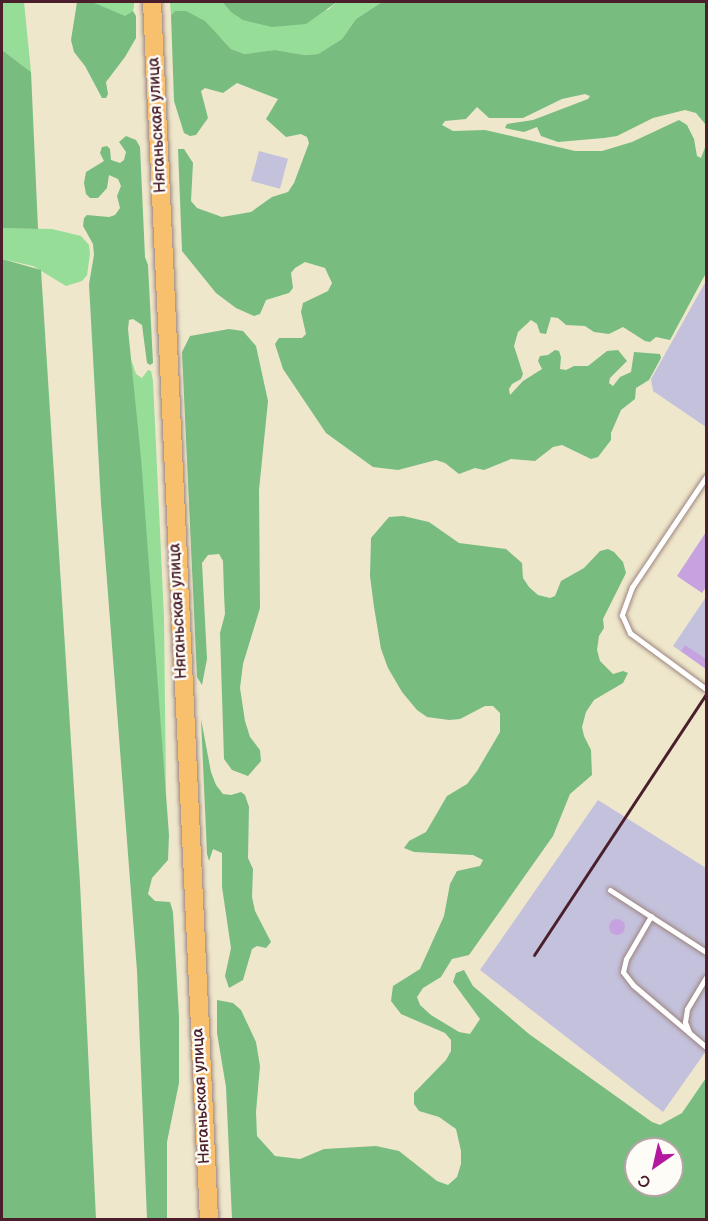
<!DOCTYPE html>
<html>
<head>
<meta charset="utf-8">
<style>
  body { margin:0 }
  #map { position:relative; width:708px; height:1221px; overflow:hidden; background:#efe7cc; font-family:"Balsamiq Sans",sans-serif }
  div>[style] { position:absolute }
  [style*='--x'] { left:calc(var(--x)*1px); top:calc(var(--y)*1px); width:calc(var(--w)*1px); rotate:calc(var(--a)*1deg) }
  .industrial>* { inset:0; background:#c3c1dc; transform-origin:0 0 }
  .green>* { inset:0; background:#96dd97 }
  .forest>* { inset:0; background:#78bc80 }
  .building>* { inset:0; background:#c6a3e0 }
  .round { border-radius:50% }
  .roads { filter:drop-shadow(0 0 2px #9c837c) drop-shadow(0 0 2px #9c837c) }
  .lane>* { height:5px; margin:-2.5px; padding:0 2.5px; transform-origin:2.5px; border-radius:2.5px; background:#fff }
  .highway>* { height:18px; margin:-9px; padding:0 9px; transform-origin:9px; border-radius:9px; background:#f8bf6c }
  .rail>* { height:3px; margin:-1.5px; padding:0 1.5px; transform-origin:1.5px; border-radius:1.5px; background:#4a1f2b }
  span { translate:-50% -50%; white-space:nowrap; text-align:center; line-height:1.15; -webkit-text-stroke:5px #fdfcf7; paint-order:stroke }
  .street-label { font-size:16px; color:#4a1f2b }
  .frame { position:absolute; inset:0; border:3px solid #4a1f2b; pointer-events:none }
  .north { position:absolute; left:624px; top:1137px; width:60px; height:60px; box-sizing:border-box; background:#fdfcf7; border:2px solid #b5a4a5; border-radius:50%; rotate:214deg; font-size:16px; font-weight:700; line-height:24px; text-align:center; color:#4a1f2b }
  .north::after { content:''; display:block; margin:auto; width:21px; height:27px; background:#b5179e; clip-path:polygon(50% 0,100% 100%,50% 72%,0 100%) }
</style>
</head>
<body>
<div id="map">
  <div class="industrial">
    <div style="left:259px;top:151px;width:30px;height:31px;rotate:15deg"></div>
    <div style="clip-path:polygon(706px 281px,706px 427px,653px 391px,651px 379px)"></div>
    <div style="clip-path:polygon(706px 597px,706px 669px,673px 646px)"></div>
    <div style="clip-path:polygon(598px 800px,706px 868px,706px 1051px,663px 1112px,480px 970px)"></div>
  </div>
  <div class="green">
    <div style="clip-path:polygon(2px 2px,24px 2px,31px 72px,2px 50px)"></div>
    <div style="clip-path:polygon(92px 2px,134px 2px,134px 6px,133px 11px,125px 17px,114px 14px)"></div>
    <div style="clip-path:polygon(170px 2px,222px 2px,231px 12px,328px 10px,337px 2px,382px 2px,356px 19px,342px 39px,318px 54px,303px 55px,275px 50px,246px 54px,231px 49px,221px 38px,175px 11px,171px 15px)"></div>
    <div style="clip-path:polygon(2px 228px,52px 229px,81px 236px,89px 245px,90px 254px,87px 275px,82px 281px,66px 286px,33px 266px,2px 259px)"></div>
    <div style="clip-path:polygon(131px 359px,136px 374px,142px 378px,148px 370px,151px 371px,153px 381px,164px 617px,166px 796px)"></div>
  </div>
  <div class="forest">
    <div style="clip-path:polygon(77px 2px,92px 2px,125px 16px,133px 11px,136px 16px,136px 38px,125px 57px,106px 82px,108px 94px,106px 98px,102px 98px,85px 66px,74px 52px,71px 40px)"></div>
    <div style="clip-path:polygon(222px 2px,337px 2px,306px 24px,272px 27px,243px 20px,231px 12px)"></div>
    <div style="clip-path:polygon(382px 2px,706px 2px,706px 125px,696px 113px,685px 110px,653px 118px,617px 136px,604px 138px,558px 142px,541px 136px,537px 127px,524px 132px,505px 128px,507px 124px,533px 120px,588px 99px,590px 96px,585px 94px,562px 99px,523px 118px,489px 118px,477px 107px,466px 119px,445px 121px,442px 125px,453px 131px,485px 130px,575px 151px,602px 151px,632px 142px,679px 120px,687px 125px,694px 139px,697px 156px,701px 158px,706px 145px,706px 273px,670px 340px,656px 337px,650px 342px,645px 341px,623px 327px,609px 334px,594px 332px,585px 326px,566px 325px,558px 318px,551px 317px,546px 334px,540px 333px,537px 324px,531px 320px,518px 332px,514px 346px,523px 374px,521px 379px,512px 384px,509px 389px,510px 395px,523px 381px,542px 369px,538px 361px,540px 356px,548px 355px,555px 350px,559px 351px,561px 357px,560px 369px,566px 370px,574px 366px,588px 366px,607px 351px,618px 350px,627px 361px,610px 378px,609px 383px,613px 386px,620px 377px,631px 372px,634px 352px,660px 354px,661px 358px,649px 380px,636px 388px,635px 399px,621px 410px,611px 433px,611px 440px,598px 457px,591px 459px,562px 445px,553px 447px,535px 461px,511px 459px,484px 470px,475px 468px,459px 474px,445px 463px,436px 460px,398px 470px,373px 467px,326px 433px,283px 369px,275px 344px,279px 338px,302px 338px,306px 334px,301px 312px,303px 303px,328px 291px,332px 283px,325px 268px,305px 262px,295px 268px,291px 273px,293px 288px,289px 293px,266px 300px,260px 314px,254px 316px,236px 308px,216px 293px,182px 251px,178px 149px,184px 149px,193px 163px,191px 201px,197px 208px,222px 217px,251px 212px,272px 197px,288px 192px,294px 183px,309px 143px,307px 137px,301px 134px,286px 137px,266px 119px,278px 99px,237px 83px,223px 93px,205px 88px,201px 91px,208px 118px,196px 135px,190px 136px,184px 133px,174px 101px,171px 15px,175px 11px,186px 11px,205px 21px,231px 49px,245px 54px,275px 50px,304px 55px,318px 54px,342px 39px,356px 19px)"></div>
    <div style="clip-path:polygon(2px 50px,31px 72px,38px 229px,2px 228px)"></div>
    <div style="clip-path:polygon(126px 136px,136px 140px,140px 147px,145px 257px,148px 265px,153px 363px,150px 365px,147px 363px,142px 325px,133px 319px,129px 320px,128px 329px,141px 458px,169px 835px,168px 860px,152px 878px,148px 894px,155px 901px,170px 902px,173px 912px,179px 1017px,179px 1083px,167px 1142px,167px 1220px,147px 1219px,137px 971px,101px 503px,89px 284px,94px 255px,93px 244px,83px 226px,84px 218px,87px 215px,109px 217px,115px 215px,120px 208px,117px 196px,121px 186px,118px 179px,109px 175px,107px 188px,98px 198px,90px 198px,86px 194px,84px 183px,86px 172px,104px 161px,100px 153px,102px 147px,107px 146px,110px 149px,111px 160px,120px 163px,124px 160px,126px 152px,119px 142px)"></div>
    <div style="clip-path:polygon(2px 259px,41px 270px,80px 883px,96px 1219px,2px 1219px)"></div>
    <div style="clip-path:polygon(229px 329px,243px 331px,256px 346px,268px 401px,259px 490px,260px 608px,243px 664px,240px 688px,245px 721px,250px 737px,260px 750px,261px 761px,248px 776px,232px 770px,224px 759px,220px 633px,225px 614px,224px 594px,223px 561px,219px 554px,208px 555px,202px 563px,207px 659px,202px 685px,197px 677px,182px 352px,190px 336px)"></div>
    <div style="clip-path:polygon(evenodd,403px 516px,429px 522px,459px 543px,506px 549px,522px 563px,523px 578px,529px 587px,538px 595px,550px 598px,555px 596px,561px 581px,584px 568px,600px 551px,608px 549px,614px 552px,623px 562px,626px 573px,603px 619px,604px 628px,599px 636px,597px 650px,600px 661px,613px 674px,623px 671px,628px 673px,623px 683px,594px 700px,586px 712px,582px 727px,584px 736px,591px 750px,592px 775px,570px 794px,553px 836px,469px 955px,452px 959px,441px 977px,423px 988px,417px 997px,420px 1005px,431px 1015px,459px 1032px,470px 1034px,480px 1019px,453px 982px,456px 973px,464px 970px,473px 986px,529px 1034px,652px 1122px,660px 1125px,682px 1113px,706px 1078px,706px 1219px,232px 1219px,226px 1087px,217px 1033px,217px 1000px,233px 1003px,241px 1010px,256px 1042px,260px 1066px,256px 1112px,257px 1136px,275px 1156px,300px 1159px,324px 1149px,376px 1146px,399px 1151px,437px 1181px,448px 1185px,457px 1177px,461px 1164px,461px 1151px,456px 1129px,439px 1117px,419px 1111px,414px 1104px,414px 1093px,446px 1060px,451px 1051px,451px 1040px,445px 1033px,401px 1014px,391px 1001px,393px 986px,420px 969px,444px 916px,450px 884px,457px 871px,480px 866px,483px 860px,473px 855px,414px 852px,404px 848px,409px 841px,426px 832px,447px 796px,467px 784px,477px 771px,500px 732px,500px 713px,493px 706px,485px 706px,460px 719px,449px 720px,427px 717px,417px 710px,402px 692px,388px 668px,381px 649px,374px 607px,370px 576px,371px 538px,389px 517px,403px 516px,636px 1149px,672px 1149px,672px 1185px,636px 1185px,636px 1149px)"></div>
    <div style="clip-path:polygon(201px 719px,211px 772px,216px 785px,223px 794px,231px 795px,241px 792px,245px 795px,249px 807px,248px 858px,253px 869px,252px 897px,255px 911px,271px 942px,266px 948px,257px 946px,252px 949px,243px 980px,229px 988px,225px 976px,231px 948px,222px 887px,222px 853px,213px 849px,209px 861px,207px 854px)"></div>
  </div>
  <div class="building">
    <div style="clip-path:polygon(706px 532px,706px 587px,702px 593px,677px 576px)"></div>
    <div style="clip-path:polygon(685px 645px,706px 659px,706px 669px,681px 651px)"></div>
    <div class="round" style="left:609px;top:919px;width:16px;height:16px"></div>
  </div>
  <div class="roads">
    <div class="lane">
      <div style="--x:706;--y:477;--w:133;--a:123.9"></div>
      <div style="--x:632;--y:587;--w:30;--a:110"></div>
      <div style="--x:622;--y:615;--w:20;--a:66"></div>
      <div style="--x:630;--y:633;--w:94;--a:36.4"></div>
      <div style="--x:610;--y:890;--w:114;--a:32.9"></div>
      <div style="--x:651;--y:916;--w:50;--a:120.2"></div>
      <div style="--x:626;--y:959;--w:13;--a:103"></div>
      <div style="--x:623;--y:972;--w:16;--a:52"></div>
      <div style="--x:633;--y:985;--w:96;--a:40.3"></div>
      <div style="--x:689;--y:1032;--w:11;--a:-112"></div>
      <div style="--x:685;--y:1022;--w:13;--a:-81"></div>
      <div style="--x:687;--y:1009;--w:37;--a:-59"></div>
    </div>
    <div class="highway">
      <div style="--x:152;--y:2;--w:1219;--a:87.32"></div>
    </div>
  </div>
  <div class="rail">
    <div style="--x:534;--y:955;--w:313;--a:-56.6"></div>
  </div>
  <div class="street-label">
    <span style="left:158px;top:125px;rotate:-93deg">Няганьская улица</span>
    <span style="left:179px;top:611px;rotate:-93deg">Няганьская улица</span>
    <span style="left:202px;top:1096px;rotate:-93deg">Няганьская улица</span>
  </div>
  <div class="frame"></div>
  <div class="north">С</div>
</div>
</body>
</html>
